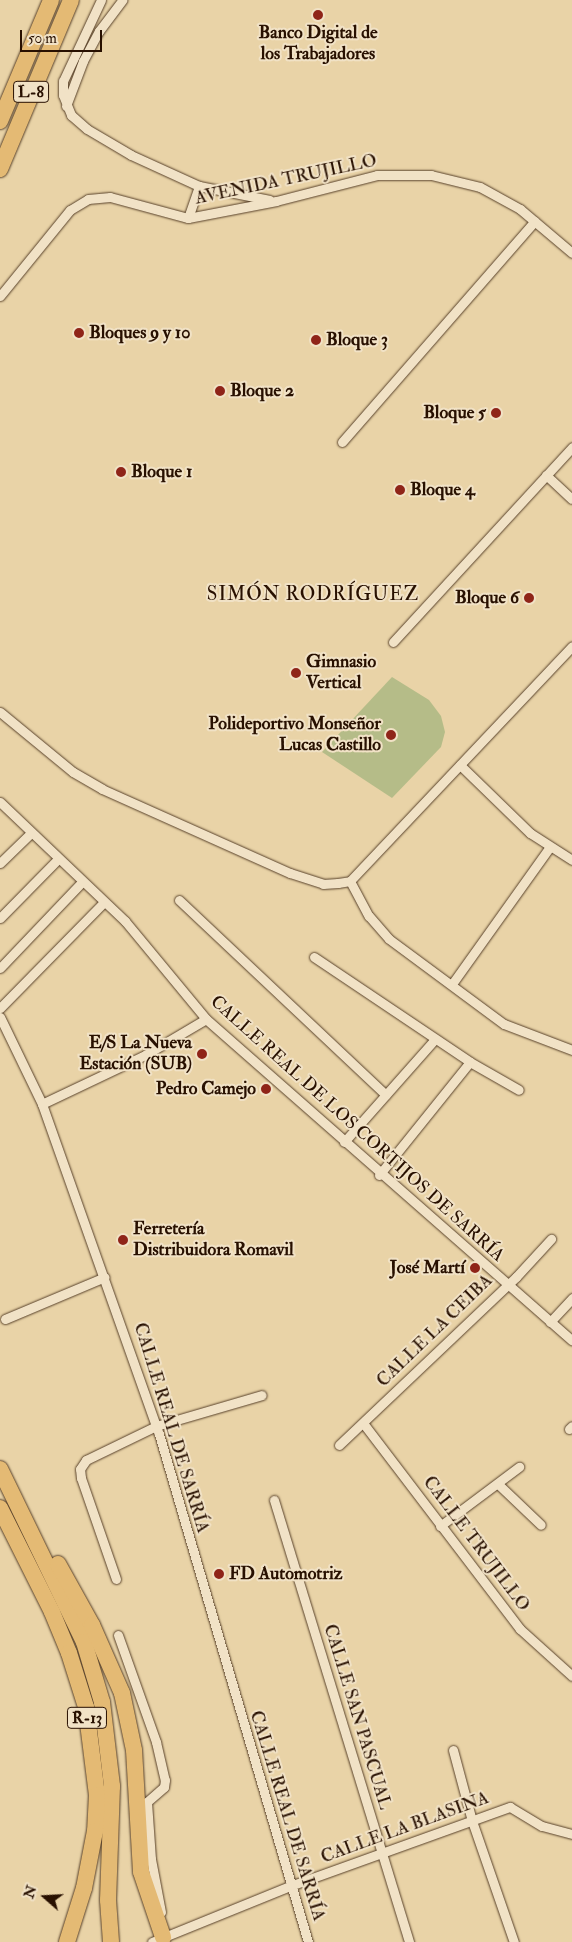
<!DOCTYPE html>
<html>
<head>
<meta charset="utf-8">
<style>
  body { margin:0 }
  #map { position:relative; width:572px; height:1942px; overflow:hidden; background:#e9d3a7; font-family:"IM FELL Double Pica",serif }
  div>[style] { position:absolute }
  [style*='--x'] { left:calc(var(--x)*1px); top:calc(var(--y)*1px); width:calc(var(--w)*1px); rotate:calc(var(--a)*1deg) }
  .green>* { inset:0; background:#b5bc88 }
  .roads { filter:drop-shadow(0 0 1px #58412a) drop-shadow(0 0 1px #58412a) }
  .street>* { height:9px; margin:-4.5px; padding:0 4.5px; transform-origin:4.5px; border-radius:4.5px; background:#f1e2c6 }
  .highway>* { height:16px; margin:-8px; padding:0 8px; transform-origin:8px; border-radius:8px; background:#e4ba74 }
  .dots>* { width:14px; height:14px; translate:-50% -50%; box-sizing:border-box; border:2px solid #f1e2c6; border-radius:50% }
  span { translate:-50% -50%; white-space:nowrap; text-align:center; line-height:1.15; -webkit-text-stroke:4px #f1e2c6; paint-order:stroke }
  .shield-label span { padding:1px 4px; background:#f1e2c6; border:1px solid; border-radius:4px; -webkit-text-stroke-width:0 }
  .shield-label { font-size:16px; color:#281000; font-weight:700 }
  .poi-label { font-size:18px; color:#281000; font-weight:700 }
  .left { translate:0 -50%; text-align:left }
  .right { translate:-100% -50%; text-align:right }
  .street-label { font-size:18px; color:#281000 }
  .neighbourhood-label { font-size:19px; color:#281000; letter-spacing:1px }
  .north { position:absolute; left:20px; top:1872px; width:50px; height:50px; -webkit-text-stroke:4px #f1e2c6; paint-order:stroke; rotate:289deg; font-size:14px; font-weight:700; line-height:20px; text-align:center; color:#281000 }
  .north::after { content:''; display:block; margin:auto; width:18px; height:22px; background:#281000; clip-path:polygon(50% 0,100% 100%,50% 72%,0 100%) }
  .scale { position:absolute; left:20px; top:30px; width:82px; height:22px; box-sizing:border-box; border:2px solid #281000; border-top:0; padding-left:6px; font-size:15px; line-height:18px; white-space:nowrap; color:#281000; -webkit-text-stroke:4px #f1e2c6; paint-order:stroke }
</style>
</head>
<body>
<div id="map">
  <div class="green">
    <div style="clip-path:polygon(392px 677px,429px 700px,441px 716px,445px 732px,441px 747px,392px 798px,322px 752px)"></div>
  </div>
  <div class="roads">
    <div class="street">
      <div style="--x:101;--y:0;--w:89;--a:115.1"></div>
      <div style="--x:63;--y:81;--w:14;--a:90"></div>
      <div style="--x:63;--y:95;--w:22;--a:68"></div>
      <div style="--x:71;--y:115;--w:21;--a:41"></div>
      <div style="--x:87;--y:129;--w:51;--a:30.6"></div>
      <div style="--x:131;--y:155;--w:75;--a:24.5"></div>
      <div style="--x:199;--y:186;--w:72;--a:11.2"></div>
      <div style="--x:66;--y:106;--w:48;--a:-69.3"></div>
      <div style="--x:83;--y:61;--w:34;--a:-62"></div>
      <div style="--x:99;--y:31;--w:39;--a:-53"></div>
      <div style="--x:188;--y:218;--w:34;--a:-71"></div>
      <div style="--x:0;--y:296;--w:111;--a:-50.9"></div>
      <div style="--x:70;--y:210;--w:21;--a:-31"></div>
      <div style="--x:88;--y:199;--w:22;--a:-5"></div>
      <div style="--x:110;--y:197;--w:81;--a:15.1"></div>
      <div style="--x:188;--y:218;--w:90;--a:-10.9"></div>
      <div style="--x:276;--y:201;--w:104;--a:-14.4"></div>
      <div style="--x:377;--y:175;--w:54;--a:0"></div>
      <div style="--x:431;--y:175;--w:50;--a:13.8"></div>
      <div style="--x:480;--y:187;--w:46;--a:28.8"></div>
      <div style="--x:520;--y:209;--w:68;--a:40.2"></div>
      <div style="--x:342;--y:442;--w:293;--a:-48.9"></div>
      <div style="--x:546;--y:475;--w:35;--a:43"></div>
      <div style="--x:393;--y:642;--w:265;--a:-47.4"></div>
      <div style="--x:0;--y:712;--w:94;--a:39.4"></div>
      <div style="--x:73;--y:772;--w:34;--a:30"></div>
      <div style="--x:102;--y:789;--w:206;--a:24.1"></div>
      <div style="--x:290;--y:873;--w:35;--a:18"></div>
      <div style="--x:323;--y:884;--w:15;--a:-4"></div>
      <div style="--x:338;--y:883;--w:12;--a:-9"></div>
      <div style="--x:350;--y:881;--w:323;--a:-46.6"></div>
      <div style="--x:460;--y:765;--w:98;--a:44.2"></div>
      <div style="--x:530;--y:833;--w:50;--a:32.7"></div>
      <div style="--x:0;--y:802;--w:173;--a:43.6"></div>
      <div style="--x:125;--y:921;--w:127;--a:50.4"></div>
      <div style="--x:206;--y:1019;--w:487;--a:41.3"></div>
      <div style="--x:0;--y:863;--w:43;--a:-44.1"></div>
      <div style="--x:350;--y:881;--w:40;--a:62"></div>
      <div style="--x:369;--y:916;--w:30;--a:49"></div>
      <div style="--x:389;--y:939;--w:143;--a:36.5"></div>
      <div style="--x:504;--y:1024;--w:73;--a:20.9"></div>
      <div style="--x:179;--y:900;--w:284;--a:43.3"></div>
      <div style="--x:0;--y:918;--w:81;--a:-45.5"></div>
      <div style="--x:314;--y:957;--w:188;--a:33.9"></div>
      <div style="--x:470;--y:1062;--w:56;--a:29.7"></div>
      <div style="--x:0;--y:968;--w:119;--a:-46.4"></div>
      <div style="--x:452;--y:984;--w:167;--a:-54.5"></div>
      <div style="--x:0;--y:1008;--w:148;--a:-45.5"></div>
      <div style="--x:0;--y:1017;--w:97;--a:64.2"></div>
      <div style="--x:206;--y:1019;--w:71;--a:149.5"></div>
      <div style="--x:145;--y:1055;--w:114;--a:154.6"></div>
      <div style="--x:42;--y:1104;--w:350;--a:70.5"></div>
      <div style="--x:159;--y:1434;--w:529;--a:73.65"></div>
      <div style="--x:344;--y:1142;--w:137;--a:-48.5"></div>
      <div style="--x:379;--y:1175;--w:145;--a:-51.2"></div>
      <div style="--x:5;--y:1319;--w:108;--a:-22.8"></div>
      <div style="--x:550;--y:1322;--w:33;--a:-47"></div>
      <div style="--x:363;--y:1423;--w:259;--a:52.7"></div>
      <div style="--x:520;--y:1629;--w:70;--a:42.1"></div>
      <div style="--x:569;--y:1429;--w:4;--a:-45"></div>
      <div style="--x:339;--y:1445;--w:244;--a:-43.5"></div>
      <div style="--x:516;--y:1277;--w:52;--a:-47.4"></div>
      <div style="--x:498;--y:1484;--w:59;--a:43.6"></div>
      <div style="--x:274;--y:1500;--w:462;--a:73"></div>
      <div style="--x:440;--y:1526;--w:99;--a:-36.8"></div>
      <div style="--x:116;--y:1579;--w:107;--a:-109.1"></div>
      <div style="--x:81;--y:1478;--w:9;--a:-96"></div>
      <div style="--x:80;--y:1469;--w:11;--a:-56"></div>
      <div style="--x:86;--y:1460;--w:78;--a:-25.9"></div>
      <div style="--x:156;--y:1426;--w:110;--a:-16.3"></div>
      <div style="--x:118;--y:1635;--w:114;--a:70.4"></div>
      <div style="--x:156;--y:1742;--w:39;--a:77"></div>
      <div style="--x:165;--y:1780;--w:7;--a:98"></div>
      <div style="--x:164;--y:1787;--w:23;--a:139"></div>
      <div style="--x:147;--y:1802;--w:57;--a:86"></div>
      <div style="--x:151;--y:1859;--w:54;--a:79.3"></div>
      <div style="--x:453;--y:1750;--w:73;--a:75"></div>
      <div style="--x:472;--y:1821;--w:128;--a:70.9"></div>
      <div style="--x:152;--y:1942;--w:149;--a:-22.1"></div>
      <div style="--x:290;--y:1886;--w:234;--a:-19.8"></div>
      <div style="--x:510;--y:1807;--w:37;--a:31"></div>
      <div style="--x:542;--y:1826;--w:31;--a:15"></div>
    </div>
    <div class="highway">
      <div style="--x:0;--y:121;--w:131;--a:-67.1"></div>
      <div style="--x:0;--y:169;--w:183;--a:-67.2"></div>
      <div style="--x:0;--y:1469;--w:192;--a:64.1"></div>
      <div style="--x:84;--y:1642;--w:63;--a:73.3"></div>
      <div style="--x:102;--y:1702;--w:85;--a:83.2"></div>
      <div style="--x:112;--y:1786;--w:114;--a:92"></div>
      <div style="--x:108;--y:1900;--w:42;--a:85.9"></div>
      <div style="--x:0;--y:1508;--w:116;--a:63.4"></div>
      <div style="--x:52;--y:1612;--w:44;--a:67.5"></div>
      <div style="--x:69;--y:1653;--w:57;--a:72.5"></div>
      <div style="--x:86;--y:1707;--w:89;--a:82.9"></div>
      <div style="--x:97;--y:1795;--w:36;--a:93"></div>
      <div style="--x:95;--y:1831;--w:58;--a:100.9"></div>
      <div style="--x:84;--y:1888;--w:57;--a:107.5"></div>
      <div style="--x:58;--y:1564;--w:70;--a:60.9"></div>
      <div style="--x:92;--y:1625;--w:74;--a:66.2"></div>
      <div style="--x:122;--y:1693;--w:58;--a:78.1"></div>
      <div style="--x:134;--y:1750;--w:122;--a:86.7"></div>
      <div style="--x:141;--y:1872;--w:69;--a:71.3"></div>
    </div>
  </div>
  <div class="dots">
    <div style="left:318px;top:15px;background:#8f2418"></div>
    <div style="left:79px;top:333px;background:#8f2418"></div>
    <div style="left:316px;top:340px;background:#8f2418"></div>
    <div style="left:220px;top:391px;background:#8f2418"></div>
    <div style="left:496px;top:413px;background:#8f2418"></div>
    <div style="left:121px;top:472px;background:#8f2418"></div>
    <div style="left:400px;top:490px;background:#8f2418"></div>
    <div style="left:529px;top:598px;background:#8f2418"></div>
    <div style="left:296px;top:673px;background:#8f2418"></div>
    <div style="left:391px;top:735px;background:#8f2418"></div>
    <div style="left:202px;top:1054px;background:#8f2418"></div>
    <div style="left:266px;top:1089px;background:#8f2418"></div>
    <div style="left:123px;top:1240px;background:#8f2418"></div>
    <div style="left:475px;top:1268px;background:#8f2418"></div>
    <div style="left:219px;top:1574px;background:#8f2418"></div>
  </div>
  <div class="shield-label">
    <span style="left:31px;top:92px">L-8</span>
    <span style="left:87px;top:1718px">R-13</span>
  </div>
  <div class="poi-label">
    <span style="left:318px;top:44px">Banco Digital de<br>los Trabajadores</span>
    <span class="left" style="left:89px;top:333px">Bloques 9 y 10</span>
    <span class="left" style="left:326px;top:340px">Bloque 3</span>
    <span class="left" style="left:230px;top:391px">Bloque 2</span>
    <span class="right" style="left:486px;top:413px">Bloque 5</span>
    <span class="left" style="left:131px;top:472px">Bloque 1</span>
    <span class="left" style="left:410px;top:490px">Bloque 4</span>
    <span class="right" style="left:519px;top:598px">Bloque 6</span>
    <span class="left" style="left:306px;top:673px">Gimnasio<br>Vertical</span>
    <span class="right" style="left:381px;top:735px">Polideportivo Monseñor<br>Lucas Castillo</span>
    <span class="right" style="left:192px;top:1054px">E/S La Nueva<br>Estación (SUB)</span>
    <span class="right" style="left:256px;top:1089px">Pedro Camejo</span>
    <span class="left" style="left:133px;top:1240px">Ferretería<br>Distribuidora Romavil</span>
    <span class="right" style="left:465px;top:1268px">José Martí</span>
    <span class="left" style="left:229px;top:1574px">FD Automotriz</span>
  </div>
  <div class="street-label">
    <span style="left:286px;top:180px;rotate:-12deg">AVENIDA TRUJILLO</span>
    <span style="left:357px;top:1129px;rotate:42deg">CALLE REAL DE LOS CORTIJOS DE SARRÍA</span>
    <span style="left:435px;top:1331px;rotate:-44deg">CALLE LA CEIBA</span>
    <span style="left:171px;top:1428px;rotate:73deg">CALLE REAL DE SARRÍA</span>
    <span style="left:476px;top:1544px;rotate:53deg">CALLE TRUJILLO</span>
    <span style="left:357px;top:1717px;rotate:73deg">CALLE SAN PASCUAL</span>
    <span style="left:287px;top:1816px;rotate:73deg">CALLE REAL DE SARRÍA</span>
    <span style="left:405px;top:1828px;rotate:-20deg">CALLE LA BLASINA</span>
  </div>
  <div class="neighbourhood-label">
    <span style="left:313px;top:595px">SIMÓN RODRÍGUEZ</span>
  </div>
  <div class="north">N</div>
  <div class="scale">50 m</div>
</div>
</body>
</html>
